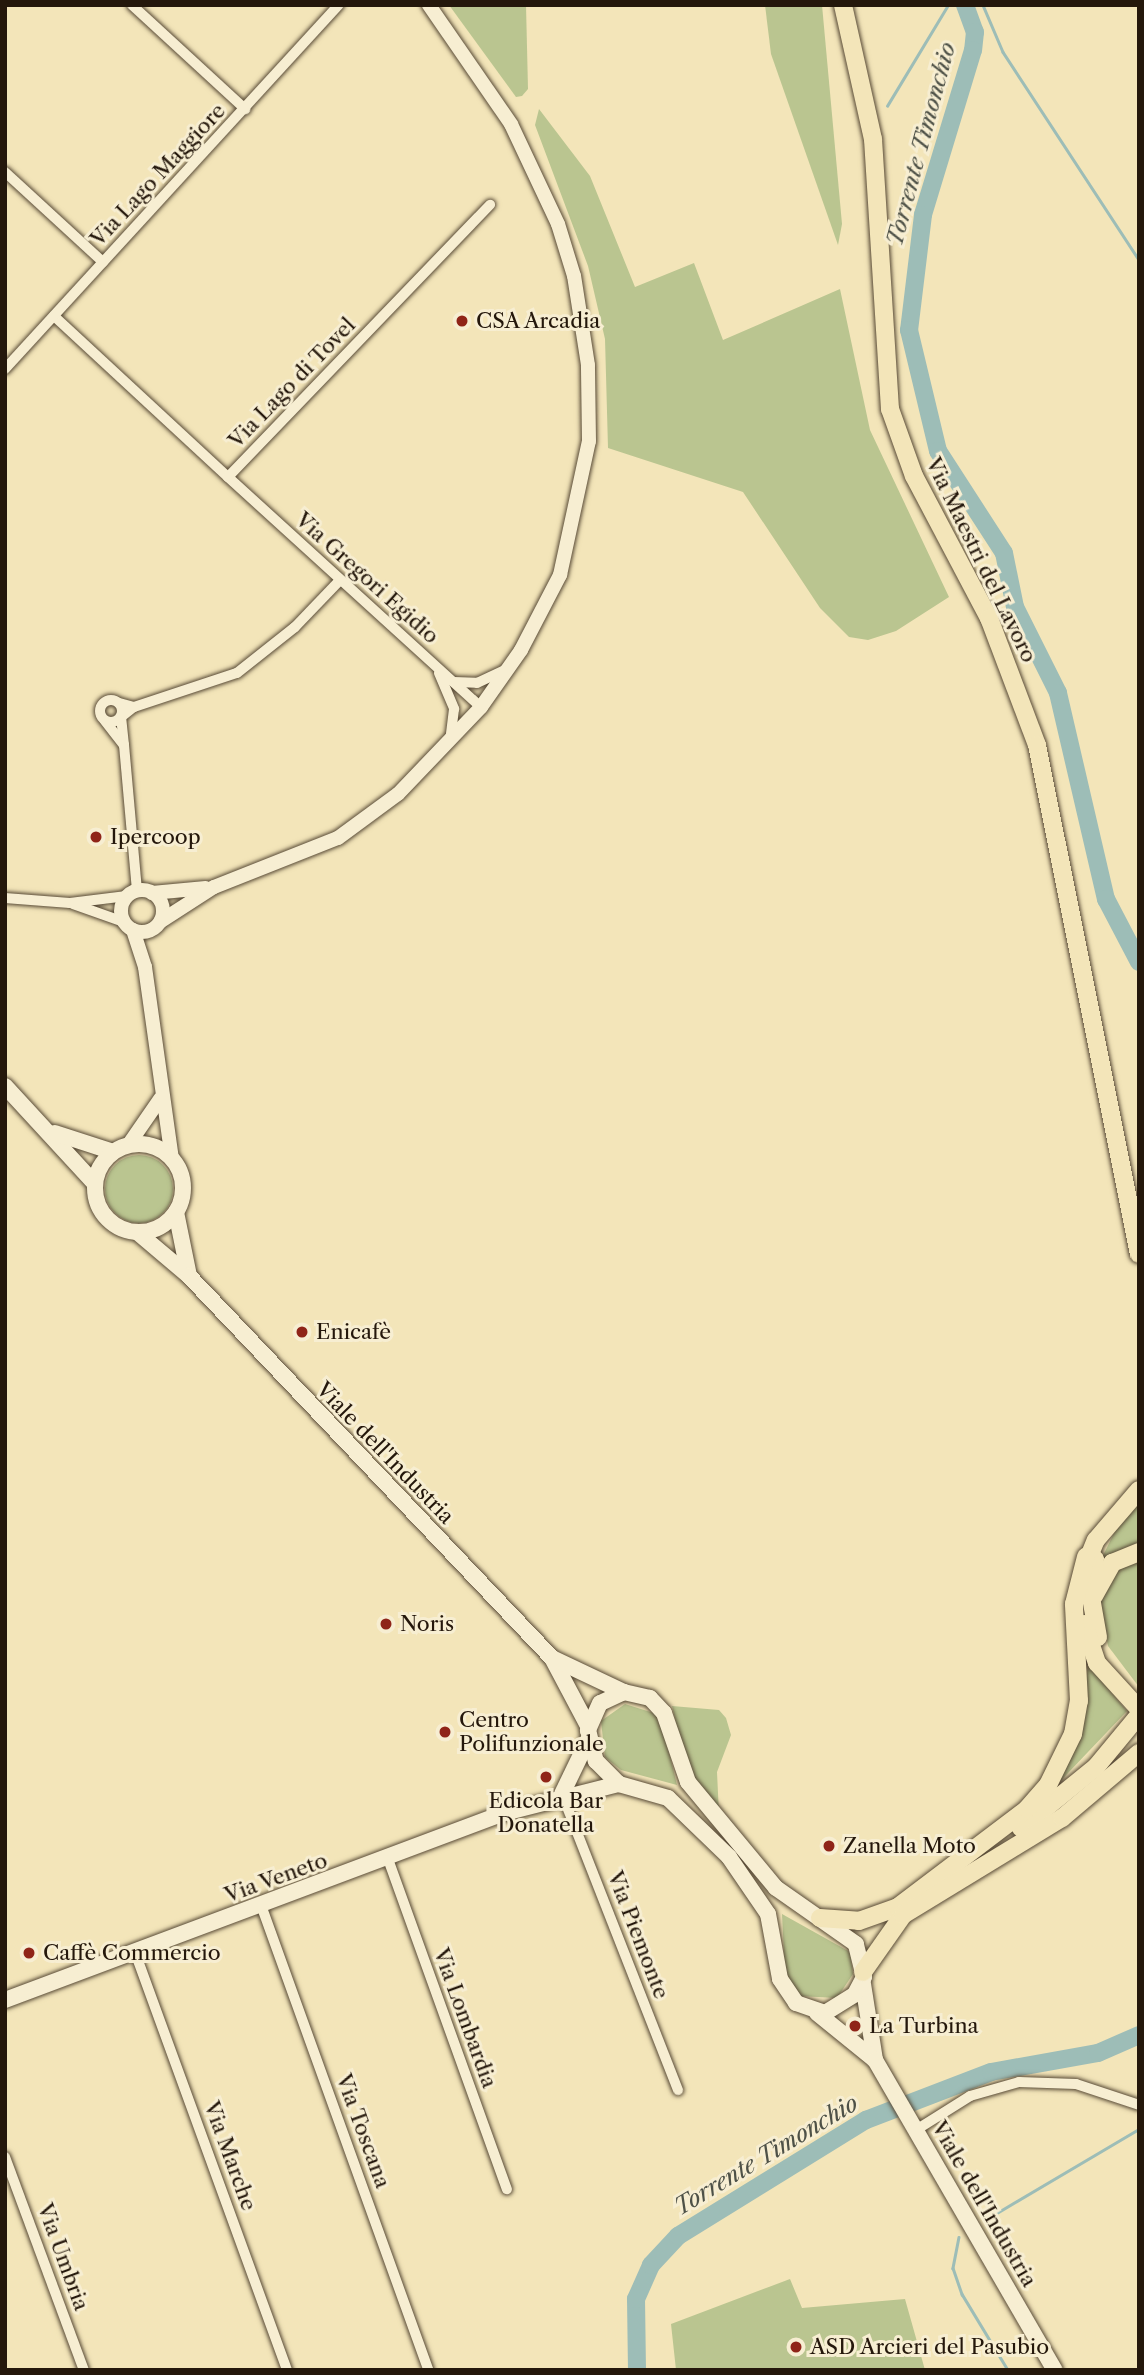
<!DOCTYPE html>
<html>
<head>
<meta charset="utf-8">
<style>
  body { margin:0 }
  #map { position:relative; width:1144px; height:2375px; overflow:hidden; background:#f3e5b9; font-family:"Libre Caslon Text",serif }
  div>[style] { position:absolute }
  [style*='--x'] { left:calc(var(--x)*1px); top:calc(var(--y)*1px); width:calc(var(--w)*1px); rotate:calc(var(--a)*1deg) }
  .green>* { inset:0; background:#bac590 }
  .round { border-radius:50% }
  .stream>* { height:2.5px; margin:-1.25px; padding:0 1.25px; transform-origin:1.25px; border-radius:1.25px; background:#9dbdb7 }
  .river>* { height:18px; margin:-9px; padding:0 9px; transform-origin:9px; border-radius:9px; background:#9dbdb7 }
  .roads { filter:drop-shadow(0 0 2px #584a36) drop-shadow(0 0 2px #584a36) }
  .minor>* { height:10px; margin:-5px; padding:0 5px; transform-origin:5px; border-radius:5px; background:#f7eed2 }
  .minor>.ring { margin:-5px; padding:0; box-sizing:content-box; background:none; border:10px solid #f7eed2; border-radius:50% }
  .tertiary>* { height:14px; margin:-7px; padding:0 7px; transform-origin:7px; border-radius:7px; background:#f7eed2 }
  .tertiary>.ring { margin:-7px; padding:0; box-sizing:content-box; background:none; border:14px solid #f7eed2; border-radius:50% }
  .secondary>* { height:16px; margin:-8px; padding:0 8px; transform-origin:8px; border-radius:8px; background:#f7eed2 }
  .secondary>.ring { margin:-8px; padding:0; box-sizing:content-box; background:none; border:16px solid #f7eed2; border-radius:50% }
  .trunk>* { height:18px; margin:-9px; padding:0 9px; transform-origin:9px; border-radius:9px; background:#f3e5b9 }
  .dots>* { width:19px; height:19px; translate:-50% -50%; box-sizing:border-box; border:4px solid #f7eed2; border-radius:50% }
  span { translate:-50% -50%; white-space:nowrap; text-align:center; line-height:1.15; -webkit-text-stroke:6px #f7eed2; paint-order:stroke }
  .street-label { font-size:21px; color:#24170b }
  .poi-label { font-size:21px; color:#24170b }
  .left { translate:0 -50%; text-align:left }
  .water-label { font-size:23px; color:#4e5147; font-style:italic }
  .frame { position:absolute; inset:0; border:7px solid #24170b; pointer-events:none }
</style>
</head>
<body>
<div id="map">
  <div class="green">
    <div style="clip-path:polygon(449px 5px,526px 5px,528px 89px,522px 96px,516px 97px)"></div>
    <div style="clip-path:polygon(765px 5px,822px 5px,842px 224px,838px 245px,771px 54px)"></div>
    <div style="clip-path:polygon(539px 109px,590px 176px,635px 287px,694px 263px,723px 340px,840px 289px,870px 430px,949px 597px,896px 631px,868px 640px,849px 637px,820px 608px,743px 492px,608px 448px,605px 339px,588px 266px,535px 125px)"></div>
    <div class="round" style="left:105px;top:1155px;width:68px;height:68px"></div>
    <div style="clip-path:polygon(1139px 1502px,1139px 1547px,1098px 1566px,1115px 1531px)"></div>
    <div style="clip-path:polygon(1139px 1558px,1139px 1687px,1108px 1646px,1100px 1603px,1118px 1567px)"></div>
    <div style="clip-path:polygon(1088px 1665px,1127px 1711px,1049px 1793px,1080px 1733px)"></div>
    <div style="clip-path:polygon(625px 1704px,660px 1715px,677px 1785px,621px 1770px,605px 1757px,601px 1721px)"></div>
    <div style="clip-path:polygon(672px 1706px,719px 1710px,726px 1718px,731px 1735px,717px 1772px,719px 1814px,686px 1766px)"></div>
    <div style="clip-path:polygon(782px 1914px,850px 1952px,853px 1974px,837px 1998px,799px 1996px,785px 1974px)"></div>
    <div style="clip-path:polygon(790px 2279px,802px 2308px,905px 2299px,925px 2370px,676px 2370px,671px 2324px)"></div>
  </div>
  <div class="stream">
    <div style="--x:983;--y:5;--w:51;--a:66.9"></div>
    <div style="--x:1003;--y:52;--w:249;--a:56.8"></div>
    <div style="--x:887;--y:106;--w:118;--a:-58.9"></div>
    <div style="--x:995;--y:2214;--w:167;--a:-30.6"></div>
    <div style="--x:959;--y:2237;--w:32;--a:101"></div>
    <div style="--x:953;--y:2268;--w:28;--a:71"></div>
    <div style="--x:962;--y:2294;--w:89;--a:58.8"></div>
  </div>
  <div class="river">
    <div style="--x:965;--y:5;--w:29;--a:70"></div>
    <div style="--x:975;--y:32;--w:18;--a:96"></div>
    <div style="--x:973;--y:50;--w:172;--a:106.9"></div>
    <div style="--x:923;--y:215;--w:116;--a:96.9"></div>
    <div style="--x:909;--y:330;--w:124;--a:76.5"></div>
    <div style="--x:938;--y:451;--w:121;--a:57.1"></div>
    <div style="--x:1004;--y:553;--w:55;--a:78.5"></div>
    <div style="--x:1015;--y:607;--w:96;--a:63.4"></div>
    <div style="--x:1058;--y:693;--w:212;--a:76.9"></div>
    <div style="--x:1106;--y:899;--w:71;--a:62.4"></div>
    <div style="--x:637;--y:2370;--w:71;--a:-90.8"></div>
    <div style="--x:636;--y:2299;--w:37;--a:-66"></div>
    <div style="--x:651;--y:2265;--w:40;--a:-47"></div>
    <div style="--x:678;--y:2236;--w:221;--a:-31.7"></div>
    <div style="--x:866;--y:2120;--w:134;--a:-21"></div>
    <div style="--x:991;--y:2072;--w:109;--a:-10.1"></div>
    <div style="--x:1098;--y:2053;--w:45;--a:-23.7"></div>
  </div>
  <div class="roads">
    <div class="minor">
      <div style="--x:132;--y:5;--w:154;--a:42.6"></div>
      <div style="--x:5;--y:172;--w:133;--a:42.6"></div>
      <div style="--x:54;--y:316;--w:237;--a:42.8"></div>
      <div style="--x:228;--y:477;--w:378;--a:-46.1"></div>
      <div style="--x:5;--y:369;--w:494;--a:-47.5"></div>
      <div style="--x:228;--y:477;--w:342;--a:42.3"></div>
      <div style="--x:439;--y:673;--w:39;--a:67"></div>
      <div style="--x:454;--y:709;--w:32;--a:97"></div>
      <div style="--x:454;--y:682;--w:23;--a:2"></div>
      <div style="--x:477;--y:683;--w:33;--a:-25"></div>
      <div class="ring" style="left:100px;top:700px;width:12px;height:12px"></div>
      <div style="--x:134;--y:707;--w:108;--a:-18.3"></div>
      <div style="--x:237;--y:673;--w:74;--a:-38.4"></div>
      <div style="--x:295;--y:627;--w:65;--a:-46.2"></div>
      <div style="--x:105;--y:721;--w:31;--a:52"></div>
      <div style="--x:124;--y:745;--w:28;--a:-96"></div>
      <div style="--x:121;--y:717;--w:16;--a:-38"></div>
      <div style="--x:134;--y:707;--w:16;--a:-165"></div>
      <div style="--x:124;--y:745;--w:147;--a:84.9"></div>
      <div style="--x:5;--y:898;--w:65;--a:4.4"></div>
      <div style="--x:70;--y:903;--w:57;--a:-7"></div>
      <div style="--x:73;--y:904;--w:54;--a:19.4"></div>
      <div style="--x:562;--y:1794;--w:318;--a:68.6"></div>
      <div style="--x:388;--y:1859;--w:351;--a:70.2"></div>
      <div style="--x:261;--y:1905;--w:494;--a:70.2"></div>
      <div style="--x:136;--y:1955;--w:442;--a:70"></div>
      <div style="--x:916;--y:2130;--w:64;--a:-32.2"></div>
      <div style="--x:970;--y:2096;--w:51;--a:-15.9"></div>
      <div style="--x:1019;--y:2082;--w:57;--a:2"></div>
      <div style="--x:1076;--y:2084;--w:66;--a:18.4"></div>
      <div style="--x:5;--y:2157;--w:227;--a:69.7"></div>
    </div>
    <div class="tertiary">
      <div class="ring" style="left:121px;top:890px;width:28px;height:28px"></div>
      <div style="--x:152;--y:893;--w:54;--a:-5.3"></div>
      <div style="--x:161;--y:921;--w:63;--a:-32.7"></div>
      <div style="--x:214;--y:887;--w:133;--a:-21.6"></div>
      <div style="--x:338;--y:838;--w:74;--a:-36.3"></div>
      <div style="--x:398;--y:794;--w:120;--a:-46.3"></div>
      <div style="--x:481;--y:707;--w:70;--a:-54.9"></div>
      <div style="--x:521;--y:650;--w:85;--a:-62.5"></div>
      <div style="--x:560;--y:575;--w:137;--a:-77.8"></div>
      <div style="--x:589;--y:441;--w:76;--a:-90.8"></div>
      <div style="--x:588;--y:365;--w:90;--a:-98.9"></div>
      <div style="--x:574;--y:276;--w:54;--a:-107.1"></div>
      <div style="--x:558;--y:224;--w:110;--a:-115.2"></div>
      <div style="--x:511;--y:124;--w:145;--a:-124.6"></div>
      <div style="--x:133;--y:930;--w:39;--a:72"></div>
      <div style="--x:145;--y:967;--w:193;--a:82"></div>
      <div style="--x:129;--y:1144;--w:55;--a:-55.4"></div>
    </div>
    <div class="secondary">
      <div style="--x:5;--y:1086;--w:133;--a:47.4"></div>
      <div style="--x:55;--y:1133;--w:61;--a:18.1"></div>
      <div class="ring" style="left:95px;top:1144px;width:72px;height:72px"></div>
      <div style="--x:176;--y:1212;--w:65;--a:78.5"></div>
      <div style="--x:137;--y:1232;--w:68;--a:40.2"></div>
      <div style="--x:189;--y:1276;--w:527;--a:46.46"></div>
      <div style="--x:552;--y:1658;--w:77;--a:62.1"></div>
      <div style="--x:552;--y:1658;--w:80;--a:25.3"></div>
      <div style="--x:562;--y:1794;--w:60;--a:-64.3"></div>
      <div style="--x:863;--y:1984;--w:77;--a:81"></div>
      <div style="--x:5;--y:2000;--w:533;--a:-20.54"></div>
      <div style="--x:504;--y:1813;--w:119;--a:-14.2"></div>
      <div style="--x:619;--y:1784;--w:51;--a:15.9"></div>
      <div style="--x:668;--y:1798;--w:85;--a:44"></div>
      <div style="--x:729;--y:1857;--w:69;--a:55.6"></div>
      <div style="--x:768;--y:1914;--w:66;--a:79.5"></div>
      <div style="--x:780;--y:1979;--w:29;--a:56"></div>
      <div style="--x:796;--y:2003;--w:31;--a:19"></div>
      <div style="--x:825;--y:2013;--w:36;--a:-32"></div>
      <div style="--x:855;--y:1994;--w:19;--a:-62"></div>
      <div style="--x:864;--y:1977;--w:34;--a:-104"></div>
      <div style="--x:856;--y:1944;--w:98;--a:-145"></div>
      <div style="--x:776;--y:1888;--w:138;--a:-129.7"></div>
      <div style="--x:688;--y:1782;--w:73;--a:-109.2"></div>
      <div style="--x:664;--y:1713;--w:21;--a:-133"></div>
      <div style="--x:650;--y:1698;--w:27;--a:-167"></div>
      <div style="--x:624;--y:1692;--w:26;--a:155"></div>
      <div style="--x:600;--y:1703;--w:30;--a:114"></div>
      <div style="--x:588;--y:1730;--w:32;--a:76"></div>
      <div style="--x:596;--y:1761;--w:33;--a:45"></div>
      <div style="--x:817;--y:2013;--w:75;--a:39"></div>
      <div style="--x:875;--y:2060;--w:358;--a:59.9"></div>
    </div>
    <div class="trunk">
      <div style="--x:843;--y:5;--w:137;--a:77.4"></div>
      <div style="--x:873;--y:139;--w:271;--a:86.4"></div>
      <div style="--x:890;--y:409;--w:71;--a:70.3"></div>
      <div style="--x:914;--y:476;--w:161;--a:62.2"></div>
      <div style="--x:989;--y:618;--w:136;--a:69.3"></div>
      <div style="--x:1037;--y:745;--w:519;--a:78.67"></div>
      <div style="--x:1095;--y:1559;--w:28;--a:103"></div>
      <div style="--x:1089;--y:1586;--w:52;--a:80"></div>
      <div style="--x:1084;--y:1569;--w:31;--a:-68"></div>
      <div style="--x:1096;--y:1540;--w:66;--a:-49.3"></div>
      <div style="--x:1094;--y:1596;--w:38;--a:-61"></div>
      <div style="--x:1112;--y:1563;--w:29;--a:-22"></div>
      <div style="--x:1084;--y:1624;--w:41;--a:71.6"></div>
      <div style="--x:1097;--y:1663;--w:62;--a:47.6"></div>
      <div style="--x:1021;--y:1828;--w:97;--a:-39.1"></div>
      <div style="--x:1096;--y:1767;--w:67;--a:-50.4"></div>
      <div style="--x:820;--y:1918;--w:39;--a:4"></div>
      <div style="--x:859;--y:1921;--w:41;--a:-19.7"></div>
      <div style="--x:898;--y:1907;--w:162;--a:-37.2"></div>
      <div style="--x:1027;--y:1809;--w:32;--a:-49"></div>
      <div style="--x:1048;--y:1785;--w:57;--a:-63.9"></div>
      <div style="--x:1073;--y:1734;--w:34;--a:-80"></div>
      <div style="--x:1079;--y:1701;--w:97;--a:-93"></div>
      <div style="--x:1074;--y:1604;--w:49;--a:-75.7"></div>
      <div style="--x:863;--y:1972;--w:70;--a:-54.9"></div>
      <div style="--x:903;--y:1915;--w:186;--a:-31.4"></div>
      <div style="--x:1062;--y:1818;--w:101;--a:-40.2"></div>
    </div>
  </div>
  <div class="dots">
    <div style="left:462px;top:321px;background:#8f2418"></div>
    <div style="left:96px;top:837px;background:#8f2418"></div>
    <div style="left:302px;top:1332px;background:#8f2418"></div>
    <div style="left:386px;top:1624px;background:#8f2418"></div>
    <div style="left:445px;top:1732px;background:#8f2418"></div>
    <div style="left:546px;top:1777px;background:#8f2418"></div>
    <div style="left:829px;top:1846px;background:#8f2418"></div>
    <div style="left:29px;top:1953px;background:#8f2418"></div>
    <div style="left:855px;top:2026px;background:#8f2418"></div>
    <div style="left:796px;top:2347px;background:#8f2418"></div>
  </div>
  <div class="street-label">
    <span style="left:158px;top:175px;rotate:-47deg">Via Lago Maggiore</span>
    <span style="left:292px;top:383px;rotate:-46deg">Via Lago di Tovel</span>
    <span style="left:981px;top:560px;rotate:64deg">Via Maestri del Lavoro</span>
    <span style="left:367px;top:578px;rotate:42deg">Via Gregori Egidio</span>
    <span style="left:385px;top:1453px;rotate:46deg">Viale dell'Industria</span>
    <span style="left:276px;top:1878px;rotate:-20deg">Via Veneto</span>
    <span style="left:638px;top:1935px;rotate:69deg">Via Piemonte</span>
    <span style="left:465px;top:2018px;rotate:70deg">Via Lombardia</span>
    <span style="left:363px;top:2131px;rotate:70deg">Via Toscana</span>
    <span style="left:230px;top:2156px;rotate:70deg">Via Marche</span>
    <span style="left:984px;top:2204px;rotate:60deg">Viale dell'Industria</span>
    <span style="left:63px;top:2257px;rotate:70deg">Via Umbria</span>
  </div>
  <div class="poi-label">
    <span class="left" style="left:476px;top:321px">CSA Arcadia</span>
    <span class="left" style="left:110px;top:837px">Ipercoop</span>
    <span class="left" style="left:316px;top:1332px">Enicafè</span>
    <span class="left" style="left:400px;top:1624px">Noris</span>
    <span class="left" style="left:459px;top:1732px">Centro<br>Polifunzionale</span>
    <span style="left:546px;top:1813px">Edicola Bar<br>Donatella</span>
    <span class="left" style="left:843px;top:1846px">Zanella Moto</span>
    <span class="left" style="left:43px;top:1953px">Caffè Commercio</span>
    <span class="left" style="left:869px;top:2026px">La Turbina</span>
    <span class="left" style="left:810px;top:2347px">ASD Arcieri del Pasubio</span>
  </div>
  <div class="water-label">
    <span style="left:921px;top:144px;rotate:-75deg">Torrente Timonchio</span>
    <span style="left:766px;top:2155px;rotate:-31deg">Torrente Timonchio</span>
  </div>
  <div class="frame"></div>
</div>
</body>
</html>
